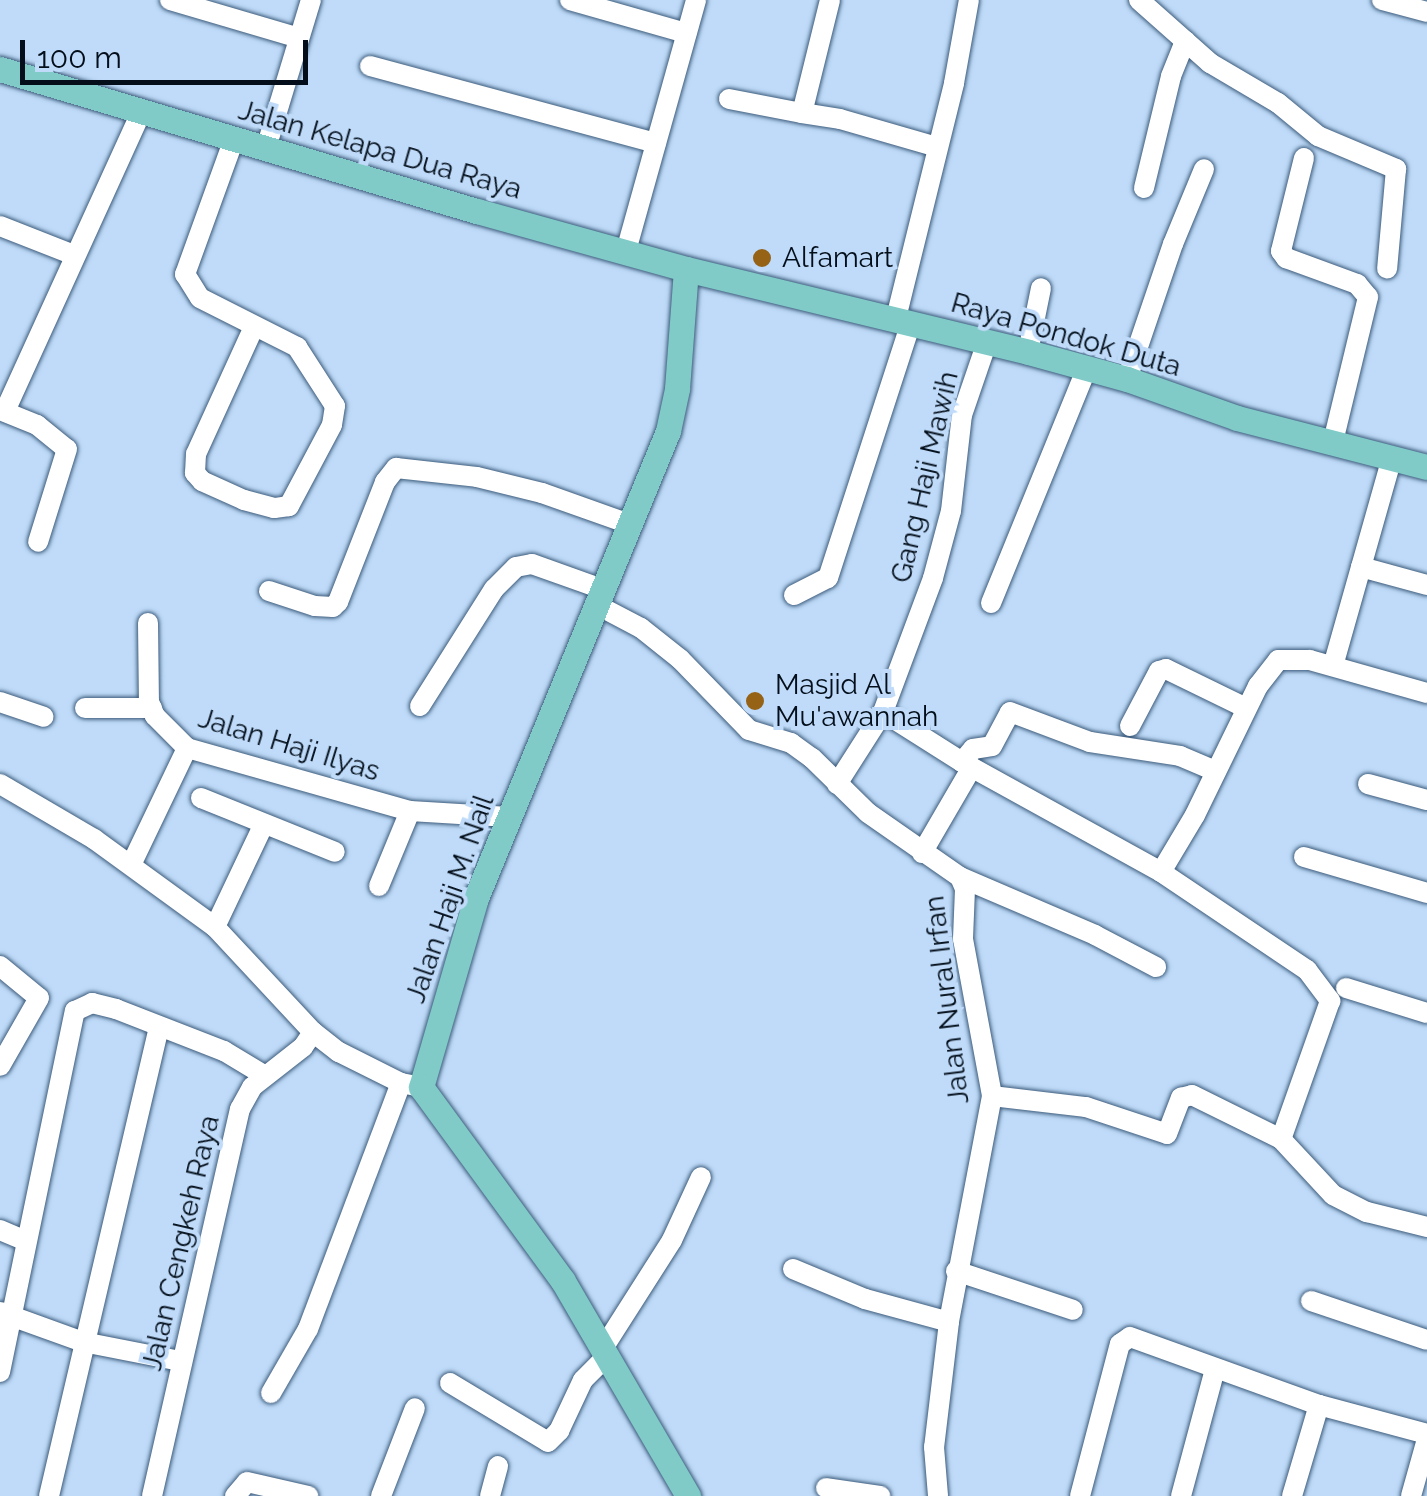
<!DOCTYPE html>
<html>
<head>
<meta charset="utf-8">
<style>
  body { margin:0 }
  #map { position:relative; width:1427px; height:1496px; overflow:hidden; background:#bfdbf9; font-family:Raleway,sans-serif }
  div>[style] { position:absolute }
  [style*='--x'] { left:calc(var(--x)*1px); top:calc(var(--y)*1px); width:calc(var(--w)*1px); rotate:calc(var(--a)*1deg) }
  .roads { filter:drop-shadow(0 0 2px #3c5b7b) drop-shadow(0 0 2px #3c5b7b) }
  .minor>* { height:20px; margin:-10px; padding:0 10px; transform-origin:10px; border-radius:10px; background:#fff }
  .major>* { height:25px; margin:-12.5px; padding:0 12.5px; transform-origin:12.5px; border-radius:12.5px; background:#80cac7 }
  .dots>* { width:28px; height:28px; translate:-50% -50%; box-sizing:border-box; border:5px solid #bfdbf9; border-radius:50% }
  span { translate:-50% -50%; white-space:nowrap; text-align:center; line-height:1.15; -webkit-text-stroke:8px #bfdbf9; paint-order:stroke }
  .street-label { font-size:28px; color:#030e1a }
  .poi-label { font-size:28px; color:#030e1a }
  .left { translate:0 -50%; text-align:left }
  .scale { position:absolute; left:20px; top:40px; width:288px; height:45px; box-sizing:border-box; border:5px solid #030e1a; border-top:0; padding-left:12px; font-size:30px; line-height:35px; white-space:nowrap; color:#030e1a; -webkit-text-stroke:8px #bfdbf9; paint-order:stroke }
</style>
</head>
<body>
<div id="map">
  <div class="roads">
    <div class="minor">
      <div style="--x:170;--y:0;--w:134;--a:16.4"></div>
      <div style="--x:570;--y:0;--w:121;--a:15.9"></div>
      <div style="--x:830;--y:0;--w:116;--a:103.9"></div>
      <div style="--x:802;--y:113;--w:38;--a:9"></div>
      <div style="--x:840;--y:119;--w:101;--a:16.1"></div>
      <div style="--x:1139;--y:0;--w:95;--a:41.6"></div>
      <div style="--x:1210;--y:63;--w:79;--a:30.5"></div>
      <div style="--x:1278;--y:103;--w:52;--a:39.5"></div>
      <div style="--x:1318;--y:136;--w:85;--a:22.9"></div>
      <div style="--x:1396;--y:169;--w:100;--a:95.1"></div>
      <div style="--x:1382;--y:0;--w:47;--a:14.9"></div>
      <div style="--x:370;--y:66;--w:296;--a:15.1"></div>
      <div style="--x:729;--y:99;--w:74;--a:10.9"></div>
      <div style="--x:234;--y:139;--w:144;--a:109.9"></div>
      <div style="--x:185;--y:274;--w:28;--a:58"></div>
      <div style="--x:200;--y:298;--w:109;--a:26.8"></div>
      <div style="--x:297;--y:347;--w:70;--a:57.2"></div>
      <div style="--x:335;--y:406;--w:19;--a:99"></div>
      <div style="--x:332;--y:425;--w:92;--a:118"></div>
      <div style="--x:289;--y:506;--w:15;--a:172"></div>
      <div style="--x:274;--y:508;--w:31;--a:-165"></div>
      <div style="--x:244;--y:500;--w:46;--a:-155.7"></div>
      <div style="--x:202;--y:481;--w:11;--a:-131"></div>
      <div style="--x:195;--y:473;--w:19;--a:-87"></div>
      <div style="--x:196;--y:454;--w:140;--a:-65.5"></div>
      <div style="--x:266;--y:148;--w:155;--a:-73.1"></div>
      <div style="--x:1304;--y:158;--w:96;--a:103.9"></div>
      <div style="--x:1281;--y:251;--w:9;--a:54"></div>
      <div style="--x:1286;--y:258;--w:76;--a:20.1"></div>
      <div style="--x:1357;--y:284;--w:17;--a:50"></div>
      <div style="--x:1368;--y:297;--w:149;--a:103.6"></div>
      <div style="--x:1144;--y:188;--w:115;--a:-76.4"></div>
      <div style="--x:1171;--y:76;--w:38;--a:-68"></div>
      <div style="--x:0;--y:226;--w:79;--a:21.4"></div>
      <div style="--x:626;--y:251;--w:261;--a:-74.4"></div>
      <div style="--x:896;--y:318;--w:242;--a:-76.1"></div>
      <div style="--x:954;--y:83;--w:84;--a:-79.8"></div>
      <div style="--x:1028;--y:352;--w:65;--a:-78.5"></div>
      <div style="--x:1127;--y:379;--w:143;--a:-71.2"></div>
      <div style="--x:1173;--y:244;--w:81;--a:-67.5"></div>
      <div style="--x:0;--y:410;--w:40;--a:22"></div>
      <div style="--x:37;--y:425;--w:38;--a:39"></div>
      <div style="--x:67;--y:449;--w:97;--a:107.3"></div>
      <div style="--x:5;--y:411;--w:330;--a:-65.5"></div>
      <div style="--x:1361;--y:567;--w:68;--a:15.3"></div>
      <div style="--x:269;--y:591;--w:48;--a:18.1"></div>
      <div style="--x:315;--y:606;--w:18;--a:3"></div>
      <div style="--x:333;--y:607;--w:7;--a:-45"></div>
      <div style="--x:338;--y:602;--w:129;--a:-68.6"></div>
      <div style="--x:385;--y:482;--w:18;--a:-52"></div>
      <div style="--x:396;--y:468;--w:81;--a:6.3"></div>
      <div style="--x:477;--y:477;--w:67;--a:13.8"></div>
      <div style="--x:542;--y:493;--w:96;--a:19.6"></div>
      <div style="--x:794;--y:595;--w:38;--a:-27"></div>
      <div style="--x:828;--y:578;--w:269;--a:-72"></div>
      <div style="--x:991;--y:603;--w:254;--a:-67.8"></div>
      <div style="--x:599;--y:606;--w:47;--a:27.6"></div>
      <div style="--x:641;--y:628;--w:50;--a:38.5"></div>
      <div style="--x:680;--y:659;--w:99;--a:45.8"></div>
      <div style="--x:749;--y:730;--w:44;--a:17.2"></div>
      <div style="--x:791;--y:743;--w:26;--a:36"></div>
      <div style="--x:812;--y:758;--w:78;--a:44.5"></div>
      <div style="--x:868;--y:813;--w:112;--a:34.8"></div>
      <div style="--x:960;--y:877;--w:13;--a:67"></div>
      <div style="--x:965;--y:889;--w:50;--a:92.3"></div>
      <div style="--x:963;--y:939;--w:160;--a:79.5"></div>
      <div style="--x:992;--y:1096;--w:230;--a:100.8"></div>
      <div style="--x:949;--y:1322;--w:126;--a:96.8"></div>
      <div style="--x:934;--y:1447;--w:49;--a:85.3"></div>
      <div style="--x:148;--y:623;--w:79;--a:89.3"></div>
      <div style="--x:149;--y:702;--w:15;--a:67"></div>
      <div style="--x:155;--y:716;--w:45;--a:45"></div>
      <div style="--x:187;--y:748;--w:232;--a:15.8"></div>
      <div style="--x:410;--y:811;--w:99;--a:3.5"></div>
      <div style="--x:1333;--y:666;--w:217;--a:-74.2"></div>
      <div style="--x:0;--y:702;--w:46;--a:18.8"></div>
      <div style="--x:420;--y:706;--w:138;--a:-57.7"></div>
      <div style="--x:494;--y:589;--w:31;--a:-45"></div>
      <div style="--x:516;--y:567;--w:16;--a:-11"></div>
      <div style="--x:532;--y:564;--w:77;--a:19.6"></div>
      <div style="--x:85;--y:708;--w:67;--a:0"></div>
      <div style="--x:883;--y:712;--w:93;--a:32.3"></div>
      <div style="--x:962;--y:762;--w:227;--a:28.9"></div>
      <div style="--x:1161;--y:872;--w:176;--a:33.9"></div>
      <div style="--x:1307;--y:970;--w:39;--a:53"></div>
      <div style="--x:1330;--y:1001;--w:146;--a:109.5"></div>
      <div style="--x:1130;--y:726;--w:62;--a:-62.2"></div>
      <div style="--x:1159;--y:671;--w:7;--a:-16"></div>
      <div style="--x:1166;--y:669;--w:89;--a:26"></div>
      <div style="--x:962;--y:762;--w:17;--a:-50"></div>
      <div style="--x:973;--y:749;--w:19;--a:-9"></div>
      <div style="--x:992;--y:746;--w:38;--a:-62"></div>
      <div style="--x:1010;--y:712;--w:85;--a:20.6"></div>
      <div style="--x:1090;--y:742;--w:91;--a:8.8"></div>
      <div style="--x:1180;--y:756;--w:39;--a:23"></div>
      <div style="--x:0;--y:784;--w:109;--a:30.3"></div>
      <div style="--x:94;--y:839;--w:150;--a:36"></div>
      <div style="--x:215;--y:927;--w:144;--a:47"></div>
      <div style="--x:313;--y:1032;--w:33;--a:38"></div>
      <div style="--x:339;--y:1052;--w:69;--a:26.6"></div>
      <div style="--x:401;--y:1083;--w:20;--a:11"></div>
      <div style="--x:837;--y:784;--w:85;--a:-57.4"></div>
      <div style="--x:883;--y:712;--w:143;--a:-69.5"></div>
      <div style="--x:933;--y:578;--w:69;--a:-75"></div>
      <div style="--x:951;--y:511;--w:97;--a:-83.5"></div>
      <div style="--x:962;--y:415;--w:77;--a:-71.1"></div>
      <div style="--x:1368;--y:784;--w:61;--a:15.2"></div>
      <div style="--x:201;--y:798;--w:144;--a:21.9"></div>
      <div style="--x:922;--y:853;--w:99;--a:-59.8"></div>
      <div style="--x:1304;--y:857;--w:128;--a:16.3"></div>
      <div style="--x:131;--y:865;--w:130;--a:-64.4"></div>
      <div style="--x:1161;--y:872;--w:66;--a:-59.2"></div>
      <div style="--x:1195;--y:815;--w:144;--a:-64"></div>
      <div style="--x:1258;--y:686;--w:33;--a:-52"></div>
      <div style="--x:1278;--y:660;--w:32;--a:0"></div>
      <div style="--x:1310;--y:660;--w:122;--a:15.8"></div>
      <div style="--x:960;--y:877;--w:147;--a:23.2"></div>
      <div style="--x:1095;--y:935;--w:69;--a:27.7"></div>
      <div style="--x:379;--y:886;--w:81;--a:-67.5"></div>
      <div style="--x:215;--y:927;--w:112;--a:-64.6"></div>
      <div style="--x:0;--y:966;--w:50;--a:39.4"></div>
      <div style="--x:39;--y:998;--w:78;--a:119.8"></div>
      <div style="--x:1346;--y:988;--w:85;--a:17.2"></div>
      <div style="--x:992;--y:1096;--w:95;--a:6.7"></div>
      <div style="--x:1086;--y:1107;--w:85;--a:18.4"></div>
      <div style="--x:1167;--y:1134;--w:39;--a:-69"></div>
      <div style="--x:1181;--y:1098;--w:11;--a:-15"></div>
      <div style="--x:1192;--y:1095;--w:99;--a:26.3"></div>
      <div style="--x:1281;--y:1139;--w:76;--a:47.1"></div>
      <div style="--x:1333;--y:1195;--w:38;--a:27"></div>
      <div style="--x:1367;--y:1212;--w:62;--a:14"></div>
      <div style="--x:0;--y:1230;--w:26;--a:23"></div>
      <div style="--x:793;--y:1269;--w:78;--a:22.6"></div>
      <div style="--x:865;--y:1299;--w:87;--a:15.3"></div>
      <div style="--x:956;--y:1271;--w:123;--a:18.4"></div>
      <div style="--x:1311;--y:1301;--w:122;--a:18.6"></div>
      <div style="--x:0;--y:1312;--w:88;--a:19.9"></div>
      <div style="--x:83;--y:1342;--w:99;--a:11.1"></div>
      <div style="--x:602;--y:1350;--w:130;--a:-57.5"></div>
      <div style="--x:672;--y:1240;--w:69;--a:-65.3"></div>
      <div style="--x:0;--y:1372;--w:369;--a:-78.3"></div>
      <div style="--x:75;--y:1011;--w:19;--a:-25"></div>
      <div style="--x:92;--y:1003;--w:25;--a:14"></div>
      <div style="--x:116;--y:1009;--w:116;--a:21.3"></div>
      <div style="--x:224;--y:1051;--w:47;--a:31"></div>
      <div style="--x:450;--y:1383;--w:114;--a:31"></div>
      <div style="--x:548;--y:1442;--w:16;--a:-45"></div>
      <div style="--x:559;--y:1431;--w:56;--a:-64.8"></div>
      <div style="--x:583;--y:1380;--w:33;--a:-45"></div>
      <div style="--x:271;--y:1393;--w:74;--a:-60"></div>
      <div style="--x:308;--y:1329;--w:263;--a:-69.3"></div>
      <div style="--x:826;--y:1488;--w:55;--a:8.4"></div>
      <div style="--x:49;--y:1496;--w:481;--a:-76.8"></div>
      <div style="--x:152;--y:1496;--w:397;--a:-77.2"></div>
      <div style="--x:240;--y:1109;--w:25;--a:-61"></div>
      <div style="--x:252;--y:1087;--w:65;--a:-38.1"></div>
      <div style="--x:303;--y:1047;--w:18;--a:-56"></div>
      <div style="--x:235;--y:1496;--w:18;--a:-49"></div>
      <div style="--x:247;--y:1482;--w:63;--a:12.9"></div>
      <div style="--x:381;--y:1496;--w:94;--a:-68.9"></div>
      <div style="--x:490;--y:1496;--w:31;--a:-75"></div>
      <div style="--x:1080;--y:1496;--w:157;--a:-75.3"></div>
      <div style="--x:1120;--y:1344;--w:12;--a:-35"></div>
      <div style="--x:1130;--y:1337;--w:201;--a:19.8"></div>
      <div style="--x:1319;--y:1405;--w:112;--a:15"></div>
      <div style="--x:1181;--y:1496;--w:131;--a:-75"></div>
      <div style="--x:1292;--y:1496;--w:95;--a:-73.5"></div>
      <div style="--x:1411;--y:1496;--w:59;--a:-74.3"></div>
    </div>
    <div class="major">
      <div style="--x:0;--y:69;--w:498;--a:16.6"></div>
      <div style="--x:477;--y:211;--w:217;--a:15.5"></div>
      <div style="--x:686;--y:269;--w:352;--a:13.6"></div>
      <div style="--x:1028;--y:352;--w:103;--a:15.3"></div>
      <div style="--x:1127;--y:379;--w:117;--a:19.5"></div>
      <div style="--x:1237;--y:418;--w:196;--a:14.5"></div>
      <div style="--x:686;--y:269;--w:120;--a:94.3"></div>
      <div style="--x:677;--y:389;--w:43;--a:102.1"></div>
      <div style="--x:668;--y:431;--w:505;--a:112.35"></div>
      <div style="--x:476;--y:898;--w:197;--a:106.2"></div>
      <div style="--x:421;--y:1087;--w:240;--a:53.8"></div>
      <div style="--x:563;--y:1281;--w:249;--a:59.8"></div>
    </div>
  </div>
  <div class="dots">
    <div style="left:762px;top:258px;background:#956216"></div>
    <div style="left:755px;top:701px;background:#956216"></div>
  </div>
  <div class="street-label">
    <span style="left:380px;top:150px;rotate:16deg">Jalan Kelapa Dua Raya</span>
    <span style="left:1066px;top:335px;rotate:16deg">Raya Pondok Duta</span>
    <span style="left:925px;top:477px;rotate:-77deg">Gang Haji Mawih</span>
    <span style="left:289px;top:745px;rotate:17deg">Jalan Haji Ilyas</span>
    <span style="left:450px;top:899px;rotate:-71deg">Jalan Haji M. Nail</span>
    <span style="left:947px;top:1000px;rotate:-97deg">Jalan Nural Irfan</span>
    <span style="left:181px;top:1243px;rotate:-77deg">Jalan Cengkeh Raya</span>
  </div>
  <div class="poi-label">
    <span class="left" style="left:782px;top:258px">Alfamart</span>
    <span class="left" style="left:775px;top:701px">Masjid Al<br>Mu'awannah</span>
  </div>
  <div class="scale">100 m</div>
</div>
</body>
</html>
